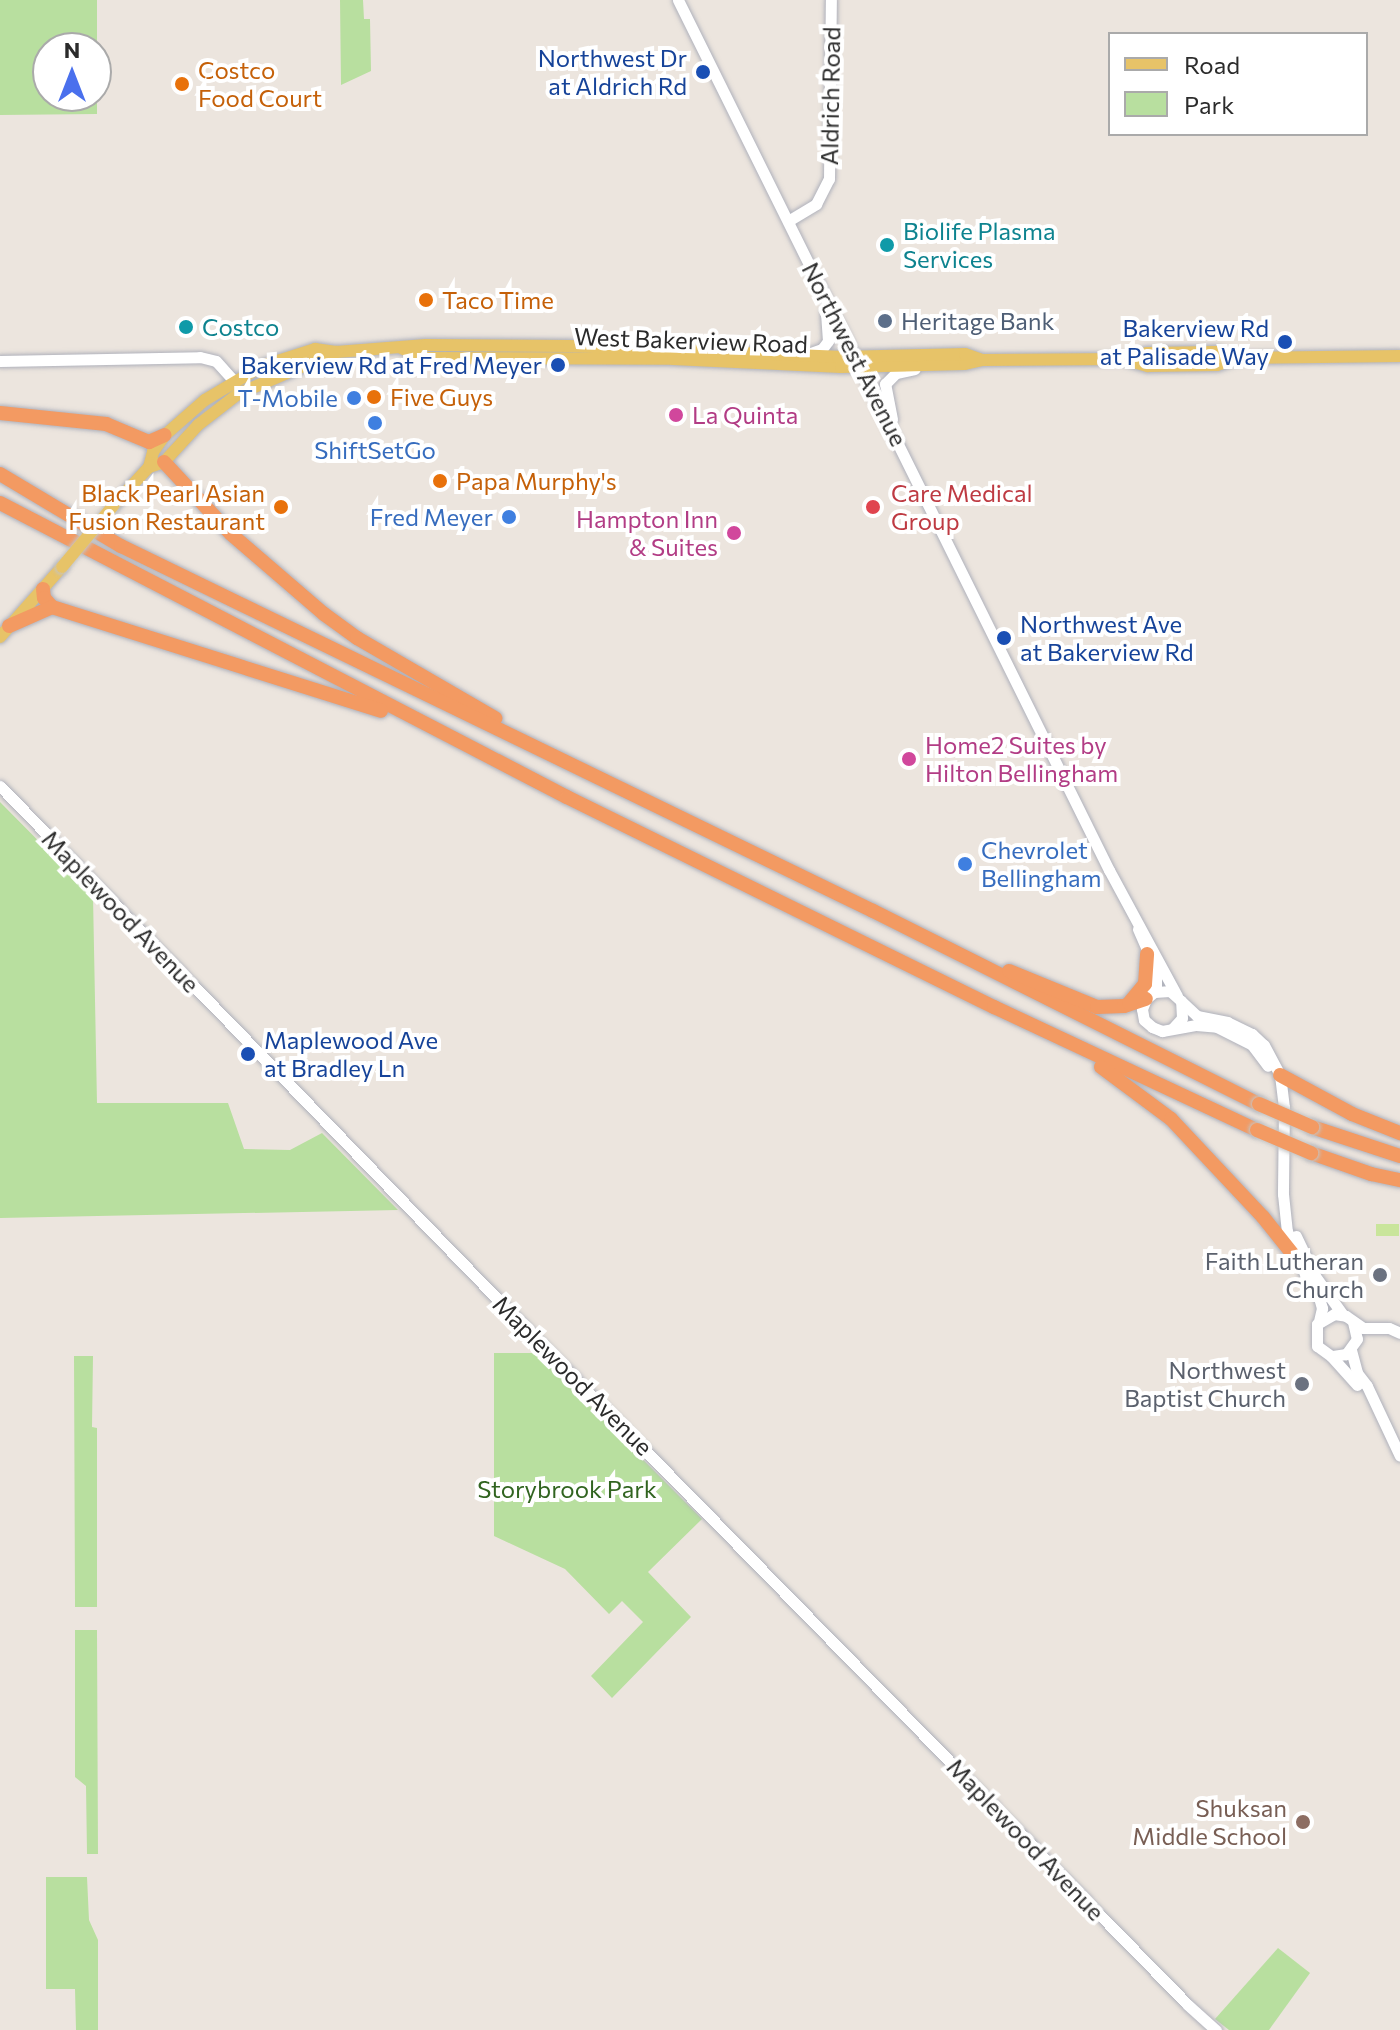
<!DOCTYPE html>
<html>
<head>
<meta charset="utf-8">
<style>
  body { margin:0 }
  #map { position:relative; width:1400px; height:2030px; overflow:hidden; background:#ece5de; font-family:Commissioner,sans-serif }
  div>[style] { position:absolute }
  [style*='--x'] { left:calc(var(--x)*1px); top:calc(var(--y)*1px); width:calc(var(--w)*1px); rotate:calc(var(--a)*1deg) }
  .green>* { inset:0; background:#b8df9f }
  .pitch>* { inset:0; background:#c9e59b; transform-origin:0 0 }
  .roads { filter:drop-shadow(0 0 2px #afb1bb) drop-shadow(0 0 2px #afb1bb) }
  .secondary>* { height:11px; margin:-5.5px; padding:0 5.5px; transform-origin:5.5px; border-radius:5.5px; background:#fff }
  .primary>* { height:12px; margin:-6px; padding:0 6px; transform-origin:6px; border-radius:6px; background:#e7c368 }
  .highway>* { height:14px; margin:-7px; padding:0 7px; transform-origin:7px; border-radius:7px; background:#f39a62 }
  .bridges { filter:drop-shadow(0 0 2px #c4c4c4) drop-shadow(0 0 2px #c4c4c4) }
  .primary-bridge>* { height:12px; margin:-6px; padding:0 6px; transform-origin:6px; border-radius:6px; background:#e7c368 }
  .highway-bridge>* { height:14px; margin:-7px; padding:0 7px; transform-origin:7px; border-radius:7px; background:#f39a62 }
  .dots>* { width:22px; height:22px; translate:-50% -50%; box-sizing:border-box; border:4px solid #fff; border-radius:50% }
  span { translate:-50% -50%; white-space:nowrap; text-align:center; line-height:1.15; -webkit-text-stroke:8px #fff; paint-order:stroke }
  .transit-label { font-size:24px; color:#164399 }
  .right { translate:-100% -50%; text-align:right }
  .left { translate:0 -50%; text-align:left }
  .food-label { font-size:24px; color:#c56008 }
  .street-label { font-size:24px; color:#2b2b2b }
  .culture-label { font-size:24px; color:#0d838f }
  .service-label { font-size:24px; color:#4e5e75 }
  .shop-label { font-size:24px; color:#366cbe }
  .hotel-label { font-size:24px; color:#b23c85 }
  .health-label { font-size:24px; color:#be3a42 }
  .worship-label { font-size:24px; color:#5b616d }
  .park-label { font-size:24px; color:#316420 }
  .education-label { font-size:24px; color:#785e54 }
  .legend { position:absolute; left:1108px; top:32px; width:260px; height:104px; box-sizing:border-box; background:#fff; border:2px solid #aaa; margin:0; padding:10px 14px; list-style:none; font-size:24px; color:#2b2b2b }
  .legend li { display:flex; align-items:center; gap:16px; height:40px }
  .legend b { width:40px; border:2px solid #aaa }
  .north { position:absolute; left:32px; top:32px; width:80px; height:80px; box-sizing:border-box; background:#fff; border:2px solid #aaa; border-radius:50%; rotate:0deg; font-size:22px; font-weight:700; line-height:32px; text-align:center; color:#2b2b2b }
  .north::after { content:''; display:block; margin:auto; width:28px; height:36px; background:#4a70ed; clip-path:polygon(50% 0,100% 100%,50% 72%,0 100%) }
</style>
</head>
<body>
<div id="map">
  <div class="green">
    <div style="clip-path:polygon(evenodd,0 0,97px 0,97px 114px,0 115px,0 0,48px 48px,96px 48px,96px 96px,48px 96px,48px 48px)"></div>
    <div style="clip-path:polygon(340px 0,363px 0,364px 19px,370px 19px,371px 71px,341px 85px)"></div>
    <div style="clip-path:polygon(0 802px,93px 896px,97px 1103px,228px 1103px,244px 1149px,290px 1150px,322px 1133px,398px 1210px,0 1218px)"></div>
    <div style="clip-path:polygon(494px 1353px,537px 1353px,702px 1519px,648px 1572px,691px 1617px,612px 1698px,591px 1676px,643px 1622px,622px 1601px,609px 1614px,565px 1569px,494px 1536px)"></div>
    <div style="clip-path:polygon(74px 1356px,93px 1356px,92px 1427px,97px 1428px,97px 1607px,75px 1607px)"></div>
    <div style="clip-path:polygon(75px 1630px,97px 1630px,98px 1854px,87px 1854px,86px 1786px,75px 1777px)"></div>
    <div style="clip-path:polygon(46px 1877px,87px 1877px,89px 1920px,98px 1940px,98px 2030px,76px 2030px,75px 1989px,46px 1989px)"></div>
    <div style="clip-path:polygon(1278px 1948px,1310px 1973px,1269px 2030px,1229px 2030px,1215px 2019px)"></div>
  </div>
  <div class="pitch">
    <div style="left:1376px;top:1224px;width:23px;height:12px"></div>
  </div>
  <div class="roads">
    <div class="secondary">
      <div style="--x:678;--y:0;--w:971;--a:63.65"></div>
      <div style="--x:1109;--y:870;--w:143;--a:61.6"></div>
      <div style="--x:788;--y:221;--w:33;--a:-31"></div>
      <div style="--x:816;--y:204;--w:28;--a:-63"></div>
      <div style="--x:829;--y:179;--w:179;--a:-89.4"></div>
      <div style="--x:808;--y:354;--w:15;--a:-20"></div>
      <div style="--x:822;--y:349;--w:10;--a:-53"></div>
      <div style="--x:828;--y:341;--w:29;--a:-94"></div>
      <div style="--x:0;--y:361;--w:200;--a:-1.1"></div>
      <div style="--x:200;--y:357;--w:16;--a:14"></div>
      <div style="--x:216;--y:361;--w:27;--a:48"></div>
      <div style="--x:892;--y:419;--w:36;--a:-101"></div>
      <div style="--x:885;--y:384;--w:16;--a:-45"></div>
      <div style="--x:896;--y:373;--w:19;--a:-12"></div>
      <div style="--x:0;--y:786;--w:777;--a:45.89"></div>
      <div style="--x:541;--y:1344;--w:925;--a:45.61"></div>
      <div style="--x:1188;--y:2005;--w:38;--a:42"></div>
      <div style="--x:1138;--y:929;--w:45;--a:66.3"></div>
      <div style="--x:1156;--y:970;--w:16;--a:90"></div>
      <div style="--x:1156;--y:986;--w:10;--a:127"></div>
      <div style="--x:1181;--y:1001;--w:22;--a:43"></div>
      <div style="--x:1197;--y:1016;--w:31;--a:11"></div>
      <div style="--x:1227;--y:1022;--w:28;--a:26"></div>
      <div style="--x:1252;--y:1034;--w:16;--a:43"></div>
      <div style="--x:1264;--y:1045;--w:34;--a:62"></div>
      <div style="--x:1280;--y:1075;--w:32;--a:83"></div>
      <div style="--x:1284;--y:1107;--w:87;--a:90.7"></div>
      <div style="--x:1283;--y:1194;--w:37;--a:84"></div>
      <div style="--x:1287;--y:1231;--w:47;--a:67.3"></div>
      <div style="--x:1305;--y:1274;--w:24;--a:57"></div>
      <div style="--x:1318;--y:1294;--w:15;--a:74"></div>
      <div style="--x:1322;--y:1308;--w:13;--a:103"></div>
      <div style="--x:1173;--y:1028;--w:13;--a:-48"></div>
      <div style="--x:1182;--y:1018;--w:17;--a:-93"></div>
      <div style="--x:1181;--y:1001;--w:15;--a:-138"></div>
      <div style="--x:1170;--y:991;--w:16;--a:176"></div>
      <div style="--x:1154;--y:992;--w:11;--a:139"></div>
      <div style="--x:1146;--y:999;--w:11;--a:112"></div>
      <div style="--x:1142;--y:1009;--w:11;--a:80"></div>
      <div style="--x:1144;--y:1020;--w:11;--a:41"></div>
      <div style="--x:1152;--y:1027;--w:11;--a:22"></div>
      <div style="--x:1162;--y:1031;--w:35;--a:-10"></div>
      <div style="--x:1196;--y:1025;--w:21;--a:5"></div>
      <div style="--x:1217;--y:1027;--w:39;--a:27"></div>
      <div style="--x:1252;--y:1045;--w:26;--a:53"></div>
      <div style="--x:1296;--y:1236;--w:44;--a:64.6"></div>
      <div style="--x:1315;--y:1276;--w:48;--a:54.3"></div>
      <div style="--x:1353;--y:1322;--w:17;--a:77"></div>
      <div style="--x:1357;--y:1339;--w:19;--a:126"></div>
      <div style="--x:1346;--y:1354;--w:15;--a:172"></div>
      <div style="--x:1331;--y:1356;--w:17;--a:-144"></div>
      <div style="--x:1317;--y:1346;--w:22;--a:-90"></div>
      <div style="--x:1317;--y:1324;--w:20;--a:-30"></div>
      <div style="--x:1334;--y:1314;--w:12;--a:9"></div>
      <div style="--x:1346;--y:1316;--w:21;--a:35"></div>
      <div style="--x:1363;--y:1328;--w:26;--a:0"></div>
      <div style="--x:1389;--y:1328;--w:12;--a:24"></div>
      <div style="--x:1351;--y:1350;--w:24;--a:75"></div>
      <div style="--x:1357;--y:1373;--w:16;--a:52"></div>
      <div style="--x:1367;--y:1386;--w:77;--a:64.8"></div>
      <div style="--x:1331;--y:1356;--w:39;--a:48"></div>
    </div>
    <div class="primary">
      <div style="--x:403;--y:349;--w:25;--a:21"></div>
      <div style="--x:426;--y:358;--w:247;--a:0.2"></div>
      <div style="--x:673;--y:359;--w:168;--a:2.7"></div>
      <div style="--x:841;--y:367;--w:124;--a:-1.4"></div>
      <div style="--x:965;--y:364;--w:17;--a:-13"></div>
      <div style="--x:982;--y:360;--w:141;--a:-0.4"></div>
      <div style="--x:1123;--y:359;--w:26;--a:16"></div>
      <div style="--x:1148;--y:366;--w:69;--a:-0.8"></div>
      <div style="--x:1217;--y:365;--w:23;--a:-18"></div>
      <div style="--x:1125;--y:359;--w:23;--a:-15"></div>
      <div style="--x:1147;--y:353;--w:70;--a:-0.8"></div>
      <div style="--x:1217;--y:352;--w:23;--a:15"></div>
      <div style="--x:1239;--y:358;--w:161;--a:-0.7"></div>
      <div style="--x:149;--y:467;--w:16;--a:-75"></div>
      <div style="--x:153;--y:452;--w:21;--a:-55"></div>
      <div style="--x:165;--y:435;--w:53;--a:-41.2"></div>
      <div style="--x:205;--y:400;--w:66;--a:-30.8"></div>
      <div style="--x:262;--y:366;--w:56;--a:-17.8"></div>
      <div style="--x:315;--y:349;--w:21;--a:8"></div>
      <div style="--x:336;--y:352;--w:90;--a:-4.4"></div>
      <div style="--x:426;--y:345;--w:143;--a:0.4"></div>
      <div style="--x:569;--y:346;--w:269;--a:2.3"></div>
      <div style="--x:838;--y:357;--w:127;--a:-1.4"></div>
      <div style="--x:965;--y:354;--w:18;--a:19"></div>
      <div style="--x:113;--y:506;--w:53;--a:-47.3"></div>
      <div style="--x:149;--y:467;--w:16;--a:-18"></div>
      <div style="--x:164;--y:462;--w:50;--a:-47.4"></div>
      <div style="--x:198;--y:425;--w:51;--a:-37.8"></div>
      <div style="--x:238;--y:394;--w:107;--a:-23.2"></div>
      <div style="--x:0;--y:637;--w:94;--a:-48.5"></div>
    </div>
    <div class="highway">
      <div style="--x:0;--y:413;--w:107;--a:5.9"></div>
      <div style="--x:106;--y:424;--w:47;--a:22.7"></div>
      <div style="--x:149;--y:442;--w:17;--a:-24"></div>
      <div style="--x:164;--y:462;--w:98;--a:47.1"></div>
      <div style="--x:231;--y:534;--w:123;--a:40.7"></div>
      <div style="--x:324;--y:614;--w:41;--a:36"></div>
      <div style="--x:357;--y:638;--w:160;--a:30.1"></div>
      <div style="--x:0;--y:474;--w:141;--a:30.8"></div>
      <div style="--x:121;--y:546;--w:836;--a:25.89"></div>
      <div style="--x:873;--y:911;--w:432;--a:26.6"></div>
      <div style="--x:0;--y:503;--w:639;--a:27.41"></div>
      <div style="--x:567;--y:797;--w:476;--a:26.2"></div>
      <div style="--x:994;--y:1007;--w:290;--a:25.1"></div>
      <div style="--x:43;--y:589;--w:9;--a:84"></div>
      <div style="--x:44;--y:598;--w:12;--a:48"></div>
      <div style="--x:52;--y:607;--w:345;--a:17.5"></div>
      <div style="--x:9;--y:626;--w:47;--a:-23.8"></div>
      <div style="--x:1009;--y:971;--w:95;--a:22.2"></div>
      <div style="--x:1097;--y:1007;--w:27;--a:-2"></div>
      <div style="--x:1124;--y:1006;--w:23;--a:-18"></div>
      <div style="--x:1129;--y:1003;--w:25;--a:-50"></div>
      <div style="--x:1145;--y:984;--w:30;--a:-86"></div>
      <div style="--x:1101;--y:1067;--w:87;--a:36.6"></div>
      <div style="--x:1171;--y:1119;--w:134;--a:46.8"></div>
      <div style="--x:1263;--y:1217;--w:58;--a:51.3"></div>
      <div style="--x:1280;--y:1075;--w:82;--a:28.4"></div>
      <div style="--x:1352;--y:1114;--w:52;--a:21.6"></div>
      <div style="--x:1312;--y:1127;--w:93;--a:18.2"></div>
      <div style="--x:1311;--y:1153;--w:64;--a:19.3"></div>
      <div style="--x:1371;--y:1174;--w:30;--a:12"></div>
    </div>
  </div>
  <div class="bridges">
    <div class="primary-bridge">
      <div style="--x:62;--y:567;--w:80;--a:-50.1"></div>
    </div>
    <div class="highway-bridge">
      <div style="--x:1259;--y:1104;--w:58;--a:23.5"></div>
      <div style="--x:1257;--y:1130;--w:59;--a:23.1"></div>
    </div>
  </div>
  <div class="dots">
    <div style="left:703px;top:72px;background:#1a4fb4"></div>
    <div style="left:182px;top:84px;background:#e8710a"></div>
    <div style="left:887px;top:245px;background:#0f9aa8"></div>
    <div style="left:426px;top:300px;background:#e8710a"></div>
    <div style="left:885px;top:321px;background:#5c6f8a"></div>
    <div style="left:186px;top:327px;background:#0f9aa8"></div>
    <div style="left:1285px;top:342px;background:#1a4fb4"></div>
    <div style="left:558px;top:365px;background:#1a4fb4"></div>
    <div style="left:374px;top:397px;background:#e8710a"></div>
    <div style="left:354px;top:398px;background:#3f7fe0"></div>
    <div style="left:676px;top:415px;background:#d1479c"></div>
    <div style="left:375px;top:423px;background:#3f7fe0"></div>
    <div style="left:440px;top:481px;background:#e8710a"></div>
    <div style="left:281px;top:507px;background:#e8710a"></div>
    <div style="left:873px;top:507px;background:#e0444e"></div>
    <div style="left:509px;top:517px;background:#3f7fe0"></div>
    <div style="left:734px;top:533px;background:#d1479c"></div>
    <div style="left:1004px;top:638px;background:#1a4fb4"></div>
    <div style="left:909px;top:759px;background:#d1479c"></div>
    <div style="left:965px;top:864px;background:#3f7fe0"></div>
    <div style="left:248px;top:1054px;background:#1a4fb4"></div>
    <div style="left:1380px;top:1275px;background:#6b7280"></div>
    <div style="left:1302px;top:1384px;background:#6b7280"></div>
    <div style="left:1303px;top:1822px;background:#8d6e63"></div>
  </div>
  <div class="transit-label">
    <span class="right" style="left:687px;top:72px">Northwest Dr<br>at Aldrich Rd</span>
    <span class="right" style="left:1269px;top:342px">Bakerview Rd<br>at Palisade Way</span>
    <span class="right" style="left:542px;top:365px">Bakerview Rd at Fred Meyer</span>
    <span class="left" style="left:1020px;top:638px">Northwest Ave<br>at Bakerview Rd</span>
    <span class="left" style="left:264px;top:1054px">Maplewood Ave<br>at Bradley Ln</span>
  </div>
  <div class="food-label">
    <span class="left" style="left:198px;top:84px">Costco<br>Food Court</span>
    <span class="left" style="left:442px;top:300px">Taco Time</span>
    <span class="left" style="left:390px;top:397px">Five Guys</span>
    <span class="left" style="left:456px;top:481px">Papa Murphy's</span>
    <span class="right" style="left:265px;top:507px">Black Pearl Asian<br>Fusion Restaurant</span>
  </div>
  <div class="street-label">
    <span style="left:830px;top:96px;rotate:-89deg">Aldrich Road</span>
    <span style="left:691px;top:340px;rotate:2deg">West Bakerview Road</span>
    <span style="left:855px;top:354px;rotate:63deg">Northwest Avenue</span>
    <span style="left:121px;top:911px;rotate:46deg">Maplewood Avenue</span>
    <span style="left:573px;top:1375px;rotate:45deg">Maplewood Avenue</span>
    <span style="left:1026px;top:1839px;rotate:46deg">Maplewood Avenue</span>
  </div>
  <div class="culture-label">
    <span class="left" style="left:903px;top:245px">Biolife Plasma<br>Services</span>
    <span class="left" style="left:202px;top:327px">Costco</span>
  </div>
  <div class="service-label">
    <span class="left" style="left:901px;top:321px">Heritage Bank</span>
  </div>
  <div class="shop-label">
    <span class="right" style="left:338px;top:398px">T-Mobile</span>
    <span style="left:375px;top:450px">ShiftSetGo</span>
    <span class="right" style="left:493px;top:517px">Fred Meyer</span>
    <span class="left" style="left:981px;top:864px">Chevrolet<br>Bellingham</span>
  </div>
  <div class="hotel-label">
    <span class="left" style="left:692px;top:415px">La Quinta</span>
    <span class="right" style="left:718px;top:533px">Hampton Inn<br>&amp; Suites</span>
    <span class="left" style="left:925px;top:759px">Home2 Suites by<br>Hilton Bellingham</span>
  </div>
  <div class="health-label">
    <span class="left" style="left:891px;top:507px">Care Medical<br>Group</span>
  </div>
  <div class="worship-label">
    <span class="right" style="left:1364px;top:1275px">Faith Lutheran<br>Church</span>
    <span class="right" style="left:1286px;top:1384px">Northwest<br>Baptist Church</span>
  </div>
  <div class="park-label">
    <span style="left:567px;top:1489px">Storybrook Park</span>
  </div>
  <div class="education-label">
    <span class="right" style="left:1287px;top:1822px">Shuksan<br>Middle School</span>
  </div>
  <ul class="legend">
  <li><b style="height:10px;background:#e7c368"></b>Road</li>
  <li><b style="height:22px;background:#b8df9f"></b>Park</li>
  </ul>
  <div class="north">N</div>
</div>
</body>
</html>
